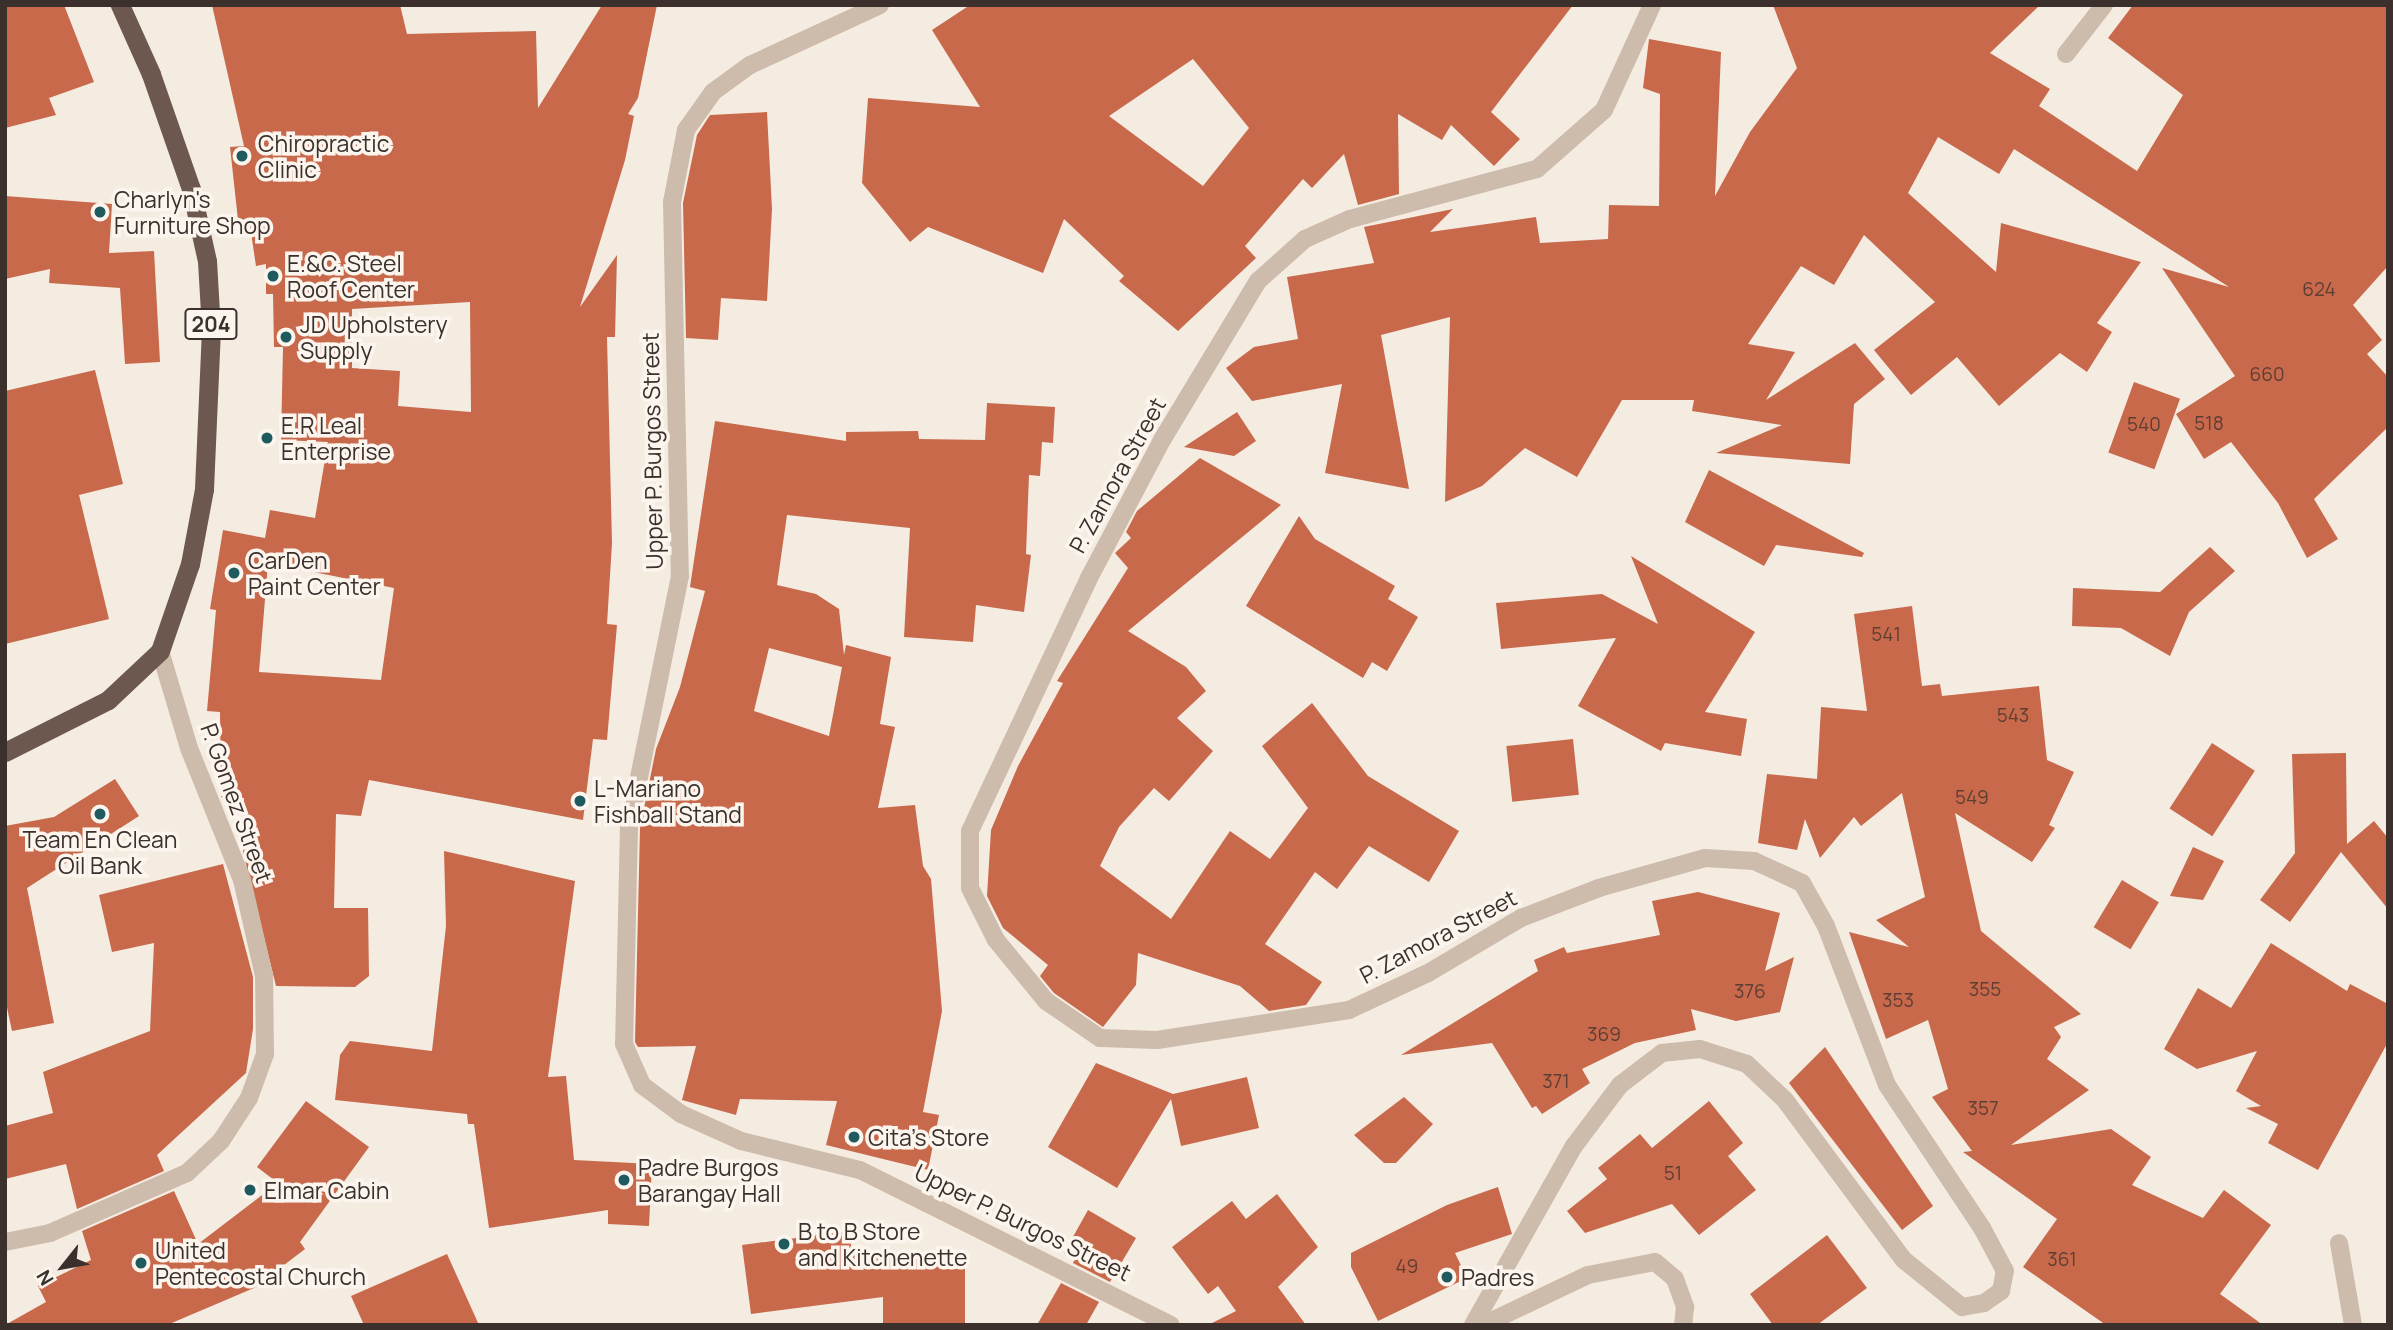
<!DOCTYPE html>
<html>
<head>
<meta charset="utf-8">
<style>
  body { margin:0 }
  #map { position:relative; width:2393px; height:1330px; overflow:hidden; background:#f4ebe1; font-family:Manrope,sans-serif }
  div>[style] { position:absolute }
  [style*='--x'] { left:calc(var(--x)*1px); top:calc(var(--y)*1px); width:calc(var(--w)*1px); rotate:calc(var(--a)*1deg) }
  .building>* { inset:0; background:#c8694b; transform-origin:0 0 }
  .service>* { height:18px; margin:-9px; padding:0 9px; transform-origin:9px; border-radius:9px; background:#cdbbac }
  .minor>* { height:18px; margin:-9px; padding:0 9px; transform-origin:9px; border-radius:9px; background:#cdbbac }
  .tertiary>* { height:18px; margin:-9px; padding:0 9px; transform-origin:9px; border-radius:9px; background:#cdbbac }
  .trunk>* { height:19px; margin:-9.5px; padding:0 9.5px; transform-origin:9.5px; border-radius:9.5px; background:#6c584f }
  .dots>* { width:19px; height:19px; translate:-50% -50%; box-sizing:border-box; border:4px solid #fbf5ee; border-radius:50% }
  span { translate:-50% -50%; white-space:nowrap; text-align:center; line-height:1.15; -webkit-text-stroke:7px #fbf5ee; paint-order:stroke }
  .number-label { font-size:19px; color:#5e3e33 }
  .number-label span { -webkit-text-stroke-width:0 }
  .shield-label span { padding:2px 5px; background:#fbf5ee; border:2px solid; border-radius:5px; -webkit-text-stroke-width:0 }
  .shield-label { font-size:21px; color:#3b302b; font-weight:700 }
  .poi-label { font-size:23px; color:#3b302b }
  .left { translate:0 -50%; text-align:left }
  .street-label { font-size:23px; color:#3b302b }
  .frame { position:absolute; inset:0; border:7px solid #3b302b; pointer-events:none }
  .north { position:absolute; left:28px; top:1232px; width:70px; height:70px; -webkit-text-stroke:5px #fbf5ee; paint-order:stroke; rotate:239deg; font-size:19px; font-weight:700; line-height:28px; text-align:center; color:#3b302b }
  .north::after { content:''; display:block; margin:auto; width:24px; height:32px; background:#3b302b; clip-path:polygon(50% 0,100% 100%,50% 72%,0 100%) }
</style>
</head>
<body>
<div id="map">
  <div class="building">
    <div style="clip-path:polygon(5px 5px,64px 5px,94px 82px,49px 98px,56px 115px,5px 128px)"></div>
    <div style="clip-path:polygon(evenodd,212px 5px,400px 5px,407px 34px,536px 31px,538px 108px,602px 5px,657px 5px,638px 98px,628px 114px,634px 116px,625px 160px,580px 307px,617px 255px,615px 337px,607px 337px,612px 543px,607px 624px,617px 625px,607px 740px,593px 739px,583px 820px,369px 780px,361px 816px,336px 814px,334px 908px,368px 908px,369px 976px,355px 987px,276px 986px,243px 852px,244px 798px,221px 797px,220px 712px,207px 711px,216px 610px,210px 609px,223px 530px,265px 538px,270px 510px,315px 518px,328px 442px,281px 440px,283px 347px,274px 347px,273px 294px,266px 294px,266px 264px,256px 266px,249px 219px,238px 220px,230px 147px,244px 146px,212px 5px,470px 302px,471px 412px,398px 406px,400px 371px,352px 368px,352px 309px,470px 302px,212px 5px,268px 563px,394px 588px,381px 680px,259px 672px,268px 563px)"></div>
    <div style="clip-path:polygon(evenodd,970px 5px,1573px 5px,1491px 112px,1520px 139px,1494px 166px,1451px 125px,1442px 140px,1398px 114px,1399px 194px,1358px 205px,1344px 154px,1312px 188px,1303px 179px,1245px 246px,1256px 258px,1178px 331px,1119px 281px,1124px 276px,1064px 219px,1043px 273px,928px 227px,910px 242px,862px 183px,868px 98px,980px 107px,932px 30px,970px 5px,1193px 59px,1249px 128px,1203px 186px,1109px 116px,1193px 59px)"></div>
    <div style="clip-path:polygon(1773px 5px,2040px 5px,1990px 53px,2050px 89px,2039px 106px,2137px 171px,2183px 95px,2108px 38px,2133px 5px,2388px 5px,2388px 266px,2353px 305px,2382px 340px,2367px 354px,2388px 377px,2388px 427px,2314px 499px,2338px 539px,2307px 558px,2278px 503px,2231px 442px,2204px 459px,2176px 414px,2235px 376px,2162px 268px,2229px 287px,2014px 149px,1999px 174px,1938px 137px,1908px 193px,1996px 272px,2001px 223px,2141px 262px,2097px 323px,2112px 332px,2087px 372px,2060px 353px,1999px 406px,1957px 357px,1911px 395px,1874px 350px,1935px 302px,1864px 235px,1834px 285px,1801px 266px,1748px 344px,1795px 352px,1766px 400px,1855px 343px,1885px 379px,1854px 404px,1850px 464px,1716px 453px,1782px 425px,1692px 411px,1694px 400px,1622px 400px,1577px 477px,1525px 448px,1482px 486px,1445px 502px,1450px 317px,1381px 335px,1409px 489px,1325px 473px,1342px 384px,1252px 401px,1226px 368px,1254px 347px,1298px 339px,1287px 277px,1374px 263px,1364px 227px,1453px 209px,1430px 232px,1536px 217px,1540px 243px,1608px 239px,1609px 205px,1659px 206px,1660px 94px,1643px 88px,1649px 39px,1721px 52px,1715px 196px,1750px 132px,1797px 68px)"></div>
    <div style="clip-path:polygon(767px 112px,772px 209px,767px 301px,721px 298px,718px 340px,686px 338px,683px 203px,697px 135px,710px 115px)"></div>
    <div style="clip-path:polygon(5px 196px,112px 204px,109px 253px,154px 251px,160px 362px,125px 364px,120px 288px,49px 283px,50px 269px,5px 279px)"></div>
    <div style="clip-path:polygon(95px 370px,123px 484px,79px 495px,109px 619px,5px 644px,5px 391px)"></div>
    <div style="left:2134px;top:382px;width:49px;height:75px;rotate:20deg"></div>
    <div style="clip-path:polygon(evenodd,987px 403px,1055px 407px,1053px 443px,1042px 442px,1040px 476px,1029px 475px,1026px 554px,1031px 555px,1024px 612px,976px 605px,973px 642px,904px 637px,910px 528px,787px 515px,777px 585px,816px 594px,839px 609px,844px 655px,846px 645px,891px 657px,880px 724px,895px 727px,878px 808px,915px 805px,923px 866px,931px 879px,942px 1011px,923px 1112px,939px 1115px,928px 1170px,826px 1145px,837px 1101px,740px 1099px,736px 1115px,682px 1100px,696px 1046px,638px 1047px,635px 1042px,640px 828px,656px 749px,680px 687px,705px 591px,690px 587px,715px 421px,846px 441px,846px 432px,918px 431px,919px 439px,985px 440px,987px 403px,769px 648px,842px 667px,829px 736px,754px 711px,769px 648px)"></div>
    <div style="clip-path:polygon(1237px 412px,1256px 441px,1234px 456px,1184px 447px)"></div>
    <div style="clip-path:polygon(1200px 458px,1281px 505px,1128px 631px,1186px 667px,1206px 691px,1177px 718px,1213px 751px,1169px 801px,1154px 788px,1119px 827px,1100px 866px,1171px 919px,1230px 831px,1270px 859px,1308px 808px,1262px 746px,1312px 703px,1368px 776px,1459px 831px,1429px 882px,1369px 846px,1337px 889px,1315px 872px,1265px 944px,1322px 982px,1306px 1005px,1269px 1011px,1240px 986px,1138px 953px,1136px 985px,1103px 1027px,1054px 993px,1040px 976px,1048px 965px,1003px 928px,987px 896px,991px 830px,1018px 766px,1063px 683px,1057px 681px,1128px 568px,1115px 553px,1131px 538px,1126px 532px,1137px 511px)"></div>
    <div style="clip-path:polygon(1709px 470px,1864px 553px,1862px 557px,1776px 545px,1764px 566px,1685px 522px)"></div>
    <div style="clip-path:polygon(1299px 516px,1315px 539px,1395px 586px,1388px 599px,1418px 617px,1387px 671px,1372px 662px,1363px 678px,1246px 606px)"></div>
    <div style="clip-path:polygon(2210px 547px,2235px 571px,2189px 612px,2170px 656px,2121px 628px,2072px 626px,2073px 588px,2160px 592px)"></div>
    <div style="clip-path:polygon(1631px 556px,1755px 632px,1705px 712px,1747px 719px,1741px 756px,1665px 743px,1661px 751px,1578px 706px,1616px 638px,1501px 649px,1496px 603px,1602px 594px,1658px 624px)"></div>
    <div style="clip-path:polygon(1912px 606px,1922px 686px,1940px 684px,1942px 696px,2039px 686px,2047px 760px,2074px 772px,2049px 825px,2055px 828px,2032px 862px,1955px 813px,1981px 931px,2081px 1014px,2054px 1027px,2061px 1037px,2047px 1059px,2089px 1090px,2011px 1145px,2111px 1129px,2151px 1157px,2132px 1185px,2203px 1218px,2224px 1190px,2271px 1225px,2220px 1294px,2263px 1325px,2106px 1325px,2023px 1267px,2057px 1219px,1963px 1152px,1972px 1151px,1932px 1097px,1948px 1089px,1928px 1020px,1886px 1039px,1849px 932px,1909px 947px,1876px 920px,1925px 897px,1902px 793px,1861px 826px,1854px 817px,1820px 858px,1805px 819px,1797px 850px,1758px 843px,1767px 774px,1817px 779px,1821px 707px,1867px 711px,1854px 614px)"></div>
    <div style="left:1573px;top:739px;width:56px;height:67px;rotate:84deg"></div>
    <div style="left:2212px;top:743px;width:51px;height:78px;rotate:33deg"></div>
    <div style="clip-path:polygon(2346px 753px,2347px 844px,2374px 821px,2388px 838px,2388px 909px,2341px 852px,2290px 922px,2260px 900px,2295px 853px,2292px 754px)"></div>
    <div style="clip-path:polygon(115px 779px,139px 816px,27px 888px,54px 1023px,12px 1031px,5px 998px,5px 826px,54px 817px)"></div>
    <div style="clip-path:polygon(2193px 847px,2224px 861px,2203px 900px,2170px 896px)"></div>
    <div style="clip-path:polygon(444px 851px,575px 881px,548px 1077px,566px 1076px,574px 1160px,652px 1164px,649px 1226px,608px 1224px,608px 1210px,489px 1228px,474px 1124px,468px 1124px,467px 1114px,335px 1100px,340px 1055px,350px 1041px,432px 1051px,446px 926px)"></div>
    <div style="clip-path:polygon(223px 864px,253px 977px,253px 1029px,246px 1073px,157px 1155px,164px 1171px,77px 1209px,66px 1164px,5px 1179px,5px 1126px,53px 1113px,43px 1072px,150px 1031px,154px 943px,112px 952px,99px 895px)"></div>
    <div style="left:2122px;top:880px;width:43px;height:55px;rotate:31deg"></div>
    <div style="clip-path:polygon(1698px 892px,1780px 913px,1765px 971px,1794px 957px,1780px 1012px,1736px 1021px,1691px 1009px,1696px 1030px,1635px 1043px,1582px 1069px,1590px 1083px,1542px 1114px,1536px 1106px,1532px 1108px,1492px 1043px,1401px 1055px,1538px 971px,1534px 960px,1564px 947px,1567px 953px,1660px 935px,1652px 901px)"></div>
    <div style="clip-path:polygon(2271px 943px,2347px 991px,2350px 984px,2388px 1004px,2388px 1042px,2318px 1170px,2268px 1143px,2278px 1124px,2246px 1108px,2261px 1106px,2236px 1091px,2257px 1051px,2197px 1069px,2164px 1049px,2198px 988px,2231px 1008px)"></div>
    <div style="clip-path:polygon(1825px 1047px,1933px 1206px,1902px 1230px,1789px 1083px)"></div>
    <div style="clip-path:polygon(1096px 1063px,1173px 1094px,1247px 1077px,1259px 1128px,1181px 1146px,1171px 1099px,1117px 1188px,1048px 1147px)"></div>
    <div style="clip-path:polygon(1404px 1097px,1433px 1124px,1396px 1163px,1384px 1163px,1354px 1135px)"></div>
    <div style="clip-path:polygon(306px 1101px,369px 1147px,300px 1242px,305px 1249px,254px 1288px,167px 1325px,5px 1325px,46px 1302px,38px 1286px,91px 1260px,82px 1231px,174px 1191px,198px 1244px,278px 1183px,257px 1167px)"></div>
    <div style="clip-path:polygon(1709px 1101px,1743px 1143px,1728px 1156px,1756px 1190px,1699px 1235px,1672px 1204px,1585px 1233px,1567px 1211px,1607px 1179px,1598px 1168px,1640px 1134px,1652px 1148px)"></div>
    <div style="clip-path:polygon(1498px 1187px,1512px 1234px,1455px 1253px,1467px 1278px,1378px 1321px,1351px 1267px,1351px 1253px,1447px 1205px)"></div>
    <div style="clip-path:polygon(1277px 1194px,1318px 1247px,1278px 1287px,1306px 1325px,1208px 1325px,1236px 1311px,1218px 1286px,1208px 1294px,1172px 1247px,1232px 1201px,1246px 1219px)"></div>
    <div style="clip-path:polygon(1088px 1210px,1136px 1238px,1110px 1282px,1073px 1263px,1075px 1259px,1064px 1253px)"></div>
    <div style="clip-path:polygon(849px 1231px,852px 1252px,965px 1254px,965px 1325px,883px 1325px,883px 1297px,751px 1314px,742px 1245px)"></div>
    <div style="clip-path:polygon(1827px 1235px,1867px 1288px,1817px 1325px,1773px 1325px,1750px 1294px)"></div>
    <div style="clip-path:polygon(447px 1254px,479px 1325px,364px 1325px,351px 1296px)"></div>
    <div style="clip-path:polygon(1061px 1283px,1099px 1302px,1086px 1325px,1037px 1325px)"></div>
  </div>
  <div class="service">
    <div style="--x:2339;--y:1243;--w:83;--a:80.3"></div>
  </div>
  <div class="minor">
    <div style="--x:2066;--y:54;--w:62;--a:-52.2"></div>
    <div style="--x:1473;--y:1325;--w:206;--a:-60.6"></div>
    <div style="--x:1574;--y:1146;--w:76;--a:-53"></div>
    <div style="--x:1620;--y:1085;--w:53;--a:-37.3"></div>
    <div style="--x:1662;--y:1053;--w:38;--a:-6"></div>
    <div style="--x:1700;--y:1049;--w:49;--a:17.7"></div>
    <div style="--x:1747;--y:1064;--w:52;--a:43.5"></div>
    <div style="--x:1785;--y:1100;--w:199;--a:53.4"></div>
    <div style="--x:1904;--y:1260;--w:75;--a:39"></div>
    <div style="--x:1962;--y:1307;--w:22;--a:-10"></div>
    <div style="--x:1984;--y:1303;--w:21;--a:-35"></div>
    <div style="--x:2001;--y:1291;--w:20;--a:-79"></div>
    <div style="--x:2005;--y:1271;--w:49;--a:-118.1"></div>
    <div style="--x:1982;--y:1228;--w:172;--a:-123.6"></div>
    <div style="--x:1887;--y:1085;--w:170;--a:-111"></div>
    <div style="--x:1826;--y:926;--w:49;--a:-119.2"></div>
    <div style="--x:1802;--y:883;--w:53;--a:-155.4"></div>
    <div style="--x:1754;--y:861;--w:49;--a:-176.5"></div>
    <div style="--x:1705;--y:858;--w:110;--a:164.2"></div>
    <div style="--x:1599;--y:888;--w:84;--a:159"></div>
    <div style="--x:1521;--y:918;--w:108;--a:149.4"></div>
    <div style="--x:1428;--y:973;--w:87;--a:154.9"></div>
    <div style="--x:1349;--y:1010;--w:194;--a:171.1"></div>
    <div style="--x:1157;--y:1040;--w:57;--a:-178"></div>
    <div style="--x:1100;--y:1038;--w:65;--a:-145.6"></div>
    <div style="--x:1046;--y:1001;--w:79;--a:-129.3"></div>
    <div style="--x:996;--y:940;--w:58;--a:-116.6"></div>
    <div style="--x:970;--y:888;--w:57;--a:-90"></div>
    <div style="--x:970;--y:831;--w:280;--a:-64.8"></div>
    <div style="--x:1089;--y:578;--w:156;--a:-62.1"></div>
    <div style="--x:1162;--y:440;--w:186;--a:-58.9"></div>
    <div style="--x:1258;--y:281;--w:63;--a:-41.8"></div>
    <div style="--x:1305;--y:239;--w:49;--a:-24"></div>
    <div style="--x:1350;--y:219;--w:194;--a:-15"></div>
    <div style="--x:1537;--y:169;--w:89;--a:-41.4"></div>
    <div style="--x:1604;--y:110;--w:115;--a:-65.4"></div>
  </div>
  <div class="tertiary">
    <div style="--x:880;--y:5;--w:143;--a:155.2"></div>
    <div style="--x:750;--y:65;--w:46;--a:143.9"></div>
    <div style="--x:713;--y:92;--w:47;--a:125.4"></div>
    <div style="--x:686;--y:130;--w:73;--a:101"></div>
    <div style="--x:672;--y:202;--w:374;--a:88.8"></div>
    <div style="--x:680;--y:576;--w:256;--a:101.5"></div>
    <div style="--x:629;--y:827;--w:217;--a:91.3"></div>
    <div style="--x:624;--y:1044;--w:45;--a:66.3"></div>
    <div style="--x:642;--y:1085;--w:49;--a:36.6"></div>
    <div style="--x:681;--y:1114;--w:66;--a:24.2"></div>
    <div style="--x:741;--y:1141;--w:122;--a:13.7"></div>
    <div style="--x:860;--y:1170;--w:347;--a:26.5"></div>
    <div style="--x:5;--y:1242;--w:46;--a:-11.3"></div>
    <div style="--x:50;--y:1233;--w:150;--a:-23.7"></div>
    <div style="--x:187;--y:1173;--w:47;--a:-43.3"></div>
    <div style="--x:221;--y:1141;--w:51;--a:-56.9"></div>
    <div style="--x:249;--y:1098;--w:47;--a:-70"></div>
    <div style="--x:265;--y:1054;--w:78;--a:-90.7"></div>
    <div style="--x:264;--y:976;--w:98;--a:-102.9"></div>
    <div style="--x:242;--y:880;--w:142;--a:-111.9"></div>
    <div style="--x:189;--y:748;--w:101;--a:-106.6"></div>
    <div style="--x:1483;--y:1325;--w:116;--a:-25.5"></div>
    <div style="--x:1588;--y:1275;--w:68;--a:-11"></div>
    <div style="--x:1655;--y:1262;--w:26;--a:40"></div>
    <div style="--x:1675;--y:1279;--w:30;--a:70"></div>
    <div style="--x:1685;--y:1307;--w:18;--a:96"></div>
  </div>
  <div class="trunk">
    <div style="--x:5;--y:752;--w:115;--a:-26.8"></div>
    <div style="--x:108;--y:700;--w:71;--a:-43.3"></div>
    <div style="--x:160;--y:651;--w:92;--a:-71"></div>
    <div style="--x:190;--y:564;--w:76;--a:-79.4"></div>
    <div style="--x:204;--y:489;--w:159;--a:-87.5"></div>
    <div style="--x:211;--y:330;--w:69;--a:-93.3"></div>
    <div style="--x:207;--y:261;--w:74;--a:-102.5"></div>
    <div style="--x:191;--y:189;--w:122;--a:-109.2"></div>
    <div style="--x:151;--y:74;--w:76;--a:-114.2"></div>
  </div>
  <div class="dots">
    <div style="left:242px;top:156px;background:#1f5a5e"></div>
    <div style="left:100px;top:212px;background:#1f5a5e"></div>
    <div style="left:273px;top:276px;background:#1f5a5e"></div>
    <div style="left:286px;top:337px;background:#1f5a5e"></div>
    <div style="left:267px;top:438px;background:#1f5a5e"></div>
    <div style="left:234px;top:573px;background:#1f5a5e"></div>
    <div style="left:580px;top:801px;background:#1f5a5e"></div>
    <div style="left:100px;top:814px;background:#1f5a5e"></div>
    <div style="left:854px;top:1137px;background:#1f5a5e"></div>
    <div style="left:624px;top:1180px;background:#1f5a5e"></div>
    <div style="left:250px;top:1190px;background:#1f5a5e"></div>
    <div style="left:784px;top:1244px;background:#1f5a5e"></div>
    <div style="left:141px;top:1263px;background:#1f5a5e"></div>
    <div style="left:1447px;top:1277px;background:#1f5a5e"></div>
  </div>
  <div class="number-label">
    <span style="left:2319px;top:290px">624</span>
    <span style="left:2267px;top:375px">660</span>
    <span style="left:2209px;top:424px">518</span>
    <span style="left:2144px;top:425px">540</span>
    <span style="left:1886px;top:635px">541</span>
    <span style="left:2013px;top:716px">543</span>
    <span style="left:1972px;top:798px">549</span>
    <span style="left:1985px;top:990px">355</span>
    <span style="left:1750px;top:992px">376</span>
    <span style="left:1898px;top:1001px">353</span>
    <span style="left:1604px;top:1035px">369</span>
    <span style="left:1556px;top:1082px">371</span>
    <span style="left:1983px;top:1109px">357</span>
    <span style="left:1673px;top:1174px">51</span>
    <span style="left:2062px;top:1260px">361</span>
    <span style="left:1407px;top:1267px">49</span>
  </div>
  <div class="shield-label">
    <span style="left:211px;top:324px">204</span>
  </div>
  <div class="poi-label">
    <span class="left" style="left:258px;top:156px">Chiropractic<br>Clinic</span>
    <span class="left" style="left:114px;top:212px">Charlyn's<br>Furniture Shop</span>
    <span class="left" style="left:287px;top:276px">E.&amp;C. Steel<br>Roof Center</span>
    <span class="left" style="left:300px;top:337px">JD Upholstery<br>Supply</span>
    <span class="left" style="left:281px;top:438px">E.R Leal<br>Enterprise</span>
    <span class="left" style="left:248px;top:573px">CarDen<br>Paint Center</span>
    <span class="left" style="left:594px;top:801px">L-Mariano<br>Fishball Stand</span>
    <span style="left:100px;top:852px">Team En Clean<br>Oil Bank</span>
    <span class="left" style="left:868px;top:1137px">Cita's Store</span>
    <span class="left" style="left:638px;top:1180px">Padre Burgos<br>Barangay Hall</span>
    <span class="left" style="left:264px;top:1190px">Elmar Cabin</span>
    <span class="left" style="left:798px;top:1244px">B to B Store<br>and Kitchenette</span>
    <span class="left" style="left:155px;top:1263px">United<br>Pentecostal Church</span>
    <span class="left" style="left:1461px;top:1277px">Padres</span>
  </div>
  <div class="street-label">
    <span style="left:652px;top:451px;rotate:-91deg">Upper P. Burgos Street</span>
    <span style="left:1117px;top:475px;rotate:-61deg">P. Zamora Street</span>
    <span style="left:237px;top:803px;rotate:70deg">P. Gomez Street</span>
    <span style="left:1438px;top:936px;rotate:-28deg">P. Zamora Street</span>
    <span style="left:1023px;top:1222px;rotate:26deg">Upper P. Burgos Street</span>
  </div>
  <div class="frame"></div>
  <div class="north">N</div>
</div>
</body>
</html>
